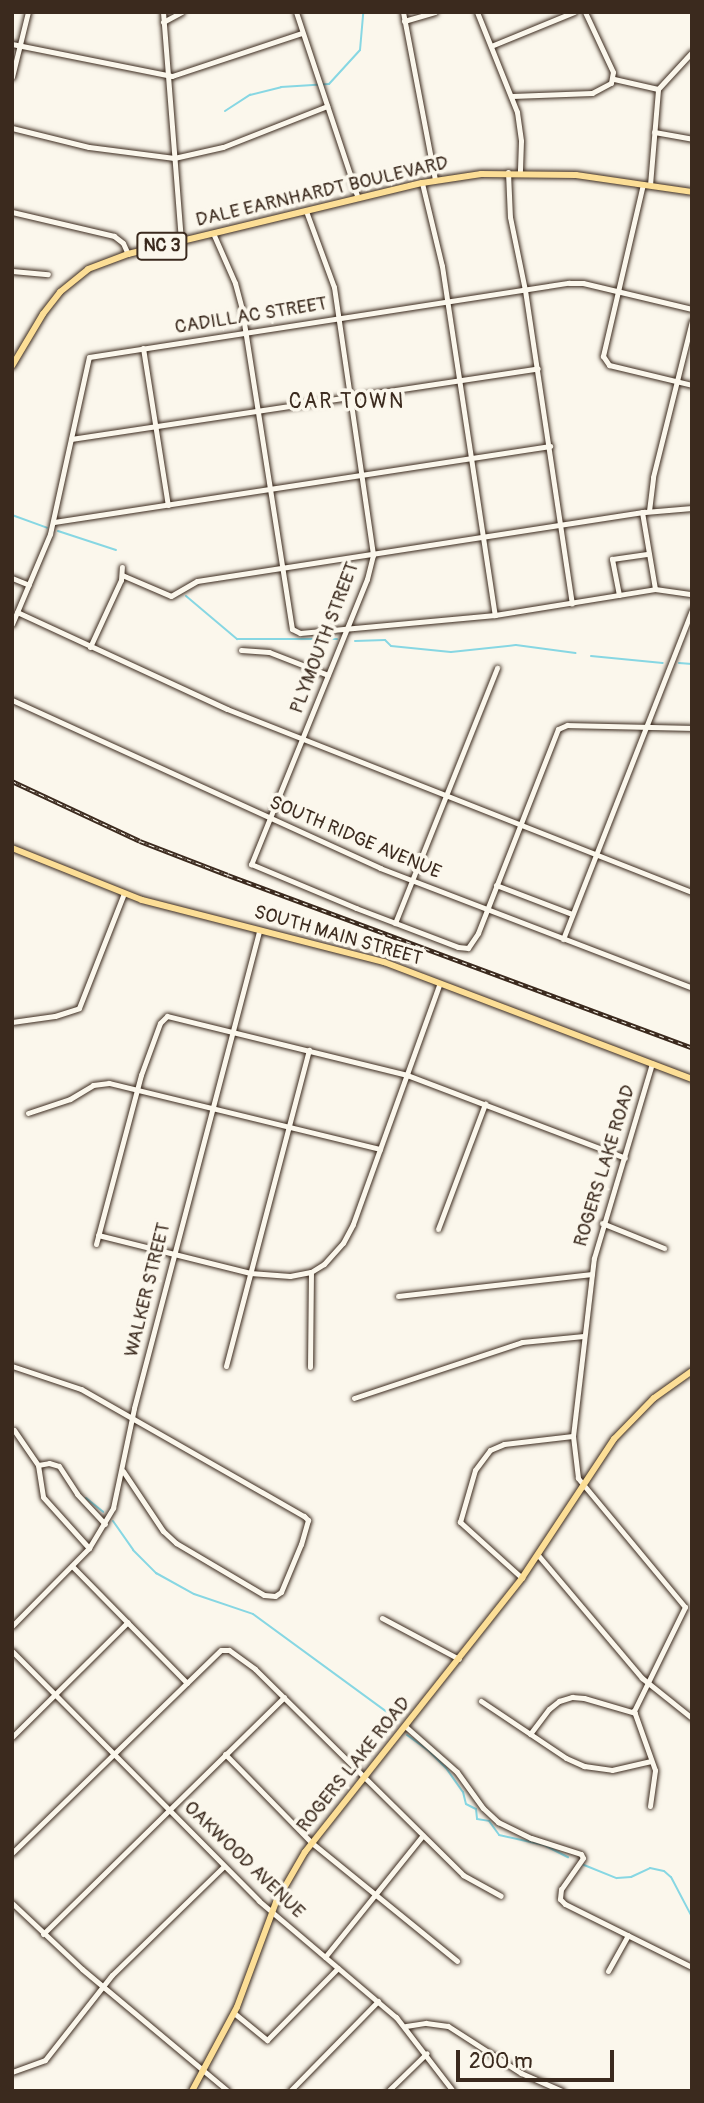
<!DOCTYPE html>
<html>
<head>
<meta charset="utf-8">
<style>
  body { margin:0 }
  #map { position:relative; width:704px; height:2103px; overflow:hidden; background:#fbf7ec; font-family:Pangolin,sans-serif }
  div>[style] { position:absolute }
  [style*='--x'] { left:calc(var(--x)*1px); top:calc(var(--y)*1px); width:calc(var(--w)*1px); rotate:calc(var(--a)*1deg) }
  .stream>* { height:2px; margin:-1px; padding:0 1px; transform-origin:1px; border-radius:1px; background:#87d7e3 }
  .roads { filter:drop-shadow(0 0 2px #3b2a1e) drop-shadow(0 0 2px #3b2a1e) }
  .minor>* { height:5px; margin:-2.5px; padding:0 2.5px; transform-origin:2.5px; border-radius:2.5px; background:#fbf7ec }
  .major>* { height:6px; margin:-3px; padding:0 3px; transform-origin:3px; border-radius:3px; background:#fcde96 }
  .rail>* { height:4.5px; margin-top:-2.25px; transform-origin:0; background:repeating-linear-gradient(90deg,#fbf7ec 0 5px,#3b2a1e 0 10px); box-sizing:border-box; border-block:2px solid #3b2a1e }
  span { translate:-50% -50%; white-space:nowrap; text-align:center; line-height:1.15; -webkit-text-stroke:7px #fbf7ec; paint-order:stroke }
  .shield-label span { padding:2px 5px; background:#fbf7ec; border:2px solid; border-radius:5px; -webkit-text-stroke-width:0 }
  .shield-label { font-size:18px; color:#3b2a1e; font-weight:700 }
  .street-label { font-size:19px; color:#3b2a1e }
  .neighbourhood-label { font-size:21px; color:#3b2a1e; letter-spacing:2px }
  .frame { position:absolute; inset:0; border:14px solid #3b2a1e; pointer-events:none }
  .scale { position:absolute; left:456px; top:2050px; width:158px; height:32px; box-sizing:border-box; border:4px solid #3b2a1e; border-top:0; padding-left:9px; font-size:21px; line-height:24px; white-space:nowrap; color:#3b2a1e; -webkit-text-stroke:5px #fbf7ec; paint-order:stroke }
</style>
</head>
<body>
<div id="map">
  <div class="stream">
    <div style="--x:225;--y:111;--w:30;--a:-33"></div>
    <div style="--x:250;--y:95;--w:32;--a:-14"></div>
    <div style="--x:281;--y:87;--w:48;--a:-3.6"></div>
    <div style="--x:329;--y:84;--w:46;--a:-47.6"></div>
    <div style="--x:360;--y:50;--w:38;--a:-85"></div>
    <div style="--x:12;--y:515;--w:37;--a:20"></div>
    <div style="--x:58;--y:531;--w:61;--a:18.1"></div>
    <div style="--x:186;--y:596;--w:67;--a:40.1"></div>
    <div style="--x:237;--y:639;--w:100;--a:0"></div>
    <div style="--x:355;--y:641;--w:30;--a:-2"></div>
    <div style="--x:385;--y:640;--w:8;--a:45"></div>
    <div style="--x:391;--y:646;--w:60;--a:5.7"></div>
    <div style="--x:451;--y:652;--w:65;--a:-6.1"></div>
    <div style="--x:516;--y:645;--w:60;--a:7.7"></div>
    <div style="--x:591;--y:656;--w:72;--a:5.6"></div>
    <div style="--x:679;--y:663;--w:13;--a:4"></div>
    <div style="--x:86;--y:1498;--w:22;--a:39"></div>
    <div style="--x:113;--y:1521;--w:35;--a:55"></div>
    <div style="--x:133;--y:1550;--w:33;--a:45"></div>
    <div style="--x:156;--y:1573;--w:43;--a:28.9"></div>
    <div style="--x:194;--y:1594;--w:62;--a:18.7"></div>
    <div style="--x:253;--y:1614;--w:181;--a:36.2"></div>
    <div style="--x:407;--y:1735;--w:26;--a:36"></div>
    <div style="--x:428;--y:1750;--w:25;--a:45"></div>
    <div style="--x:446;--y:1768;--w:29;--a:55"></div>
    <div style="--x:463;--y:1792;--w:12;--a:76"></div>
    <div style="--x:466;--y:1804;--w:11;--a:27"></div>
    <div style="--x:476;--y:1809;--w:10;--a:84"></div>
    <div style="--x:477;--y:1819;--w:12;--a:9"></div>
    <div style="--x:489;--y:1821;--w:17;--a:54"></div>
    <div style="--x:499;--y:1835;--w:46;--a:12.5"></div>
    <div style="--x:544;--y:1845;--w:27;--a:27"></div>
    <div style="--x:584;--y:1865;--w:35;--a:22"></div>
    <div style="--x:617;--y:1878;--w:14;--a:-4"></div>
    <div style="--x:631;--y:1877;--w:21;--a:-25"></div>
    <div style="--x:650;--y:1868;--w:14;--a:12"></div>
    <div style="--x:664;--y:1871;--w:9;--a:41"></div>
    <div style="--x:671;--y:1877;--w:45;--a:62.3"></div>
  </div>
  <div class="roads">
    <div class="minor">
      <div style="--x:163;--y:12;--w:230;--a:85.5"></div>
      <div style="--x:296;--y:12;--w:196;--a:71.6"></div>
      <div style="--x:403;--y:12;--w:171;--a:79.2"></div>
      <div style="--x:477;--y:12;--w:108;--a:68.2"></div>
      <div style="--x:517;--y:112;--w:29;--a:82"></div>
      <div style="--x:521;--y:141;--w:31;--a:92"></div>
      <div style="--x:404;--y:21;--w:32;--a:-16"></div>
      <div style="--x:163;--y:22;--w:21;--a:-28"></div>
      <div style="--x:12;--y:44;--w:163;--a:11.3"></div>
      <div style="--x:172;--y:76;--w:137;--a:-18.3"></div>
      <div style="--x:491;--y:46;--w:90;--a:-22.3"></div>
      <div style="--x:12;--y:77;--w:67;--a:-76.2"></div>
      <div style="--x:614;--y:79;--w:45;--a:12.8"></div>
      <div style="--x:512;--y:96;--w:80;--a:-2.1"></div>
      <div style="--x:592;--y:93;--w:21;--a:-28"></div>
      <div style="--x:611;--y:83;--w:11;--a:-80"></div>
      <div style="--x:613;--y:72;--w:66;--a:-115"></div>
      <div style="--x:12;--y:128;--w:79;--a:13.9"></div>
      <div style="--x:89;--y:147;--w:86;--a:7.4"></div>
      <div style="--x:174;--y:158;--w:50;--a:-12.7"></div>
      <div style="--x:223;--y:147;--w:112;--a:-21.5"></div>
      <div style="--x:654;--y:132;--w:39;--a:10"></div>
      <div style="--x:508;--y:172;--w:45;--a:87.5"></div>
      <div style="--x:510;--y:217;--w:75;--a:78.4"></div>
      <div style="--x:525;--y:290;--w:317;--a:81.5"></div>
      <div style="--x:422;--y:183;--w:85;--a:76.5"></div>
      <div style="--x:442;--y:266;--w:353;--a:81.4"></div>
      <div style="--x:643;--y:184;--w:177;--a:103.1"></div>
      <div style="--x:603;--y:356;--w:11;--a:56"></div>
      <div style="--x:609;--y:365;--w:85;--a:13.5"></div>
      <div style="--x:650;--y:185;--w:96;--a:-85.2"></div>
      <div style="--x:658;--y:89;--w:50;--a:-47.4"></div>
      <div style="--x:306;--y:211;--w:81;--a:69.8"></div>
      <div style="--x:334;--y:287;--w:271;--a:81.7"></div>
      <div style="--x:373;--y:555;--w:25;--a:104"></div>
      <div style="--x:367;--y:579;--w:308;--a:112.1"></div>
      <div style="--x:251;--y:864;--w:114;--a:22.7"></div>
      <div style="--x:356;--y:908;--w:109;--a:20.9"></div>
      <div style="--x:458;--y:947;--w:10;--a:6"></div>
      <div style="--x:468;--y:948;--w:18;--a:-56"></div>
      <div style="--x:478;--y:933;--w:219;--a:-68.6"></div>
      <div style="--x:558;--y:729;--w:10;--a:-24"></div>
      <div style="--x:567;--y:725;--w:125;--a:1.4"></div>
      <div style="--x:12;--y:212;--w:105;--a:13.2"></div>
      <div style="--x:114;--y:236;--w:11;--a:38"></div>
      <div style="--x:123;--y:243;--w:12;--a:66"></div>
      <div style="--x:213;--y:233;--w:55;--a:66.3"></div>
      <div style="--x:235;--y:283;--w:28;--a:75"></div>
      <div style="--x:242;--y:310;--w:323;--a:81.1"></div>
      <div style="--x:292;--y:629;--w:9;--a:27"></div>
      <div style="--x:300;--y:633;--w:196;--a:-5.3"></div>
      <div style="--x:495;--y:615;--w:162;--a:-9.2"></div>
      <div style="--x:655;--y:589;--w:37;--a:8"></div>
      <div style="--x:12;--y:271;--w:36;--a:5"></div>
      <div style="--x:143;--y:348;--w:159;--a:81"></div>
      <div style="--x:71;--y:439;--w:472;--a:-8.6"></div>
      <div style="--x:649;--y:511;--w:34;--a:-83"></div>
      <div style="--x:653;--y:477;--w:161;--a:-76"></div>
      <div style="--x:642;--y:512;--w:78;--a:80.4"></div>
      <div style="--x:54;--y:522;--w:502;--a:-8.71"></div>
      <div style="--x:122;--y:575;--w:53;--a:23.2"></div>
      <div style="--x:171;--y:596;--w:30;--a:-30"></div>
      <div style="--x:197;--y:581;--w:453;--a:-8.8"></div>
      <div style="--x:645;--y:512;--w:47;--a:-4.9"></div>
      <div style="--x:12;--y:578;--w:18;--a:22"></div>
      <div style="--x:619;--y:595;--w:37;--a:-101"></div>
      <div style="--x:612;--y:559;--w:37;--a:-8"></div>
      <div style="--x:17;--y:612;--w:231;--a:24.8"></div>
      <div style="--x:227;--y:709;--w:500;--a:21.5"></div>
      <div style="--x:12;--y:624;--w:98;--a:-67.1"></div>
      <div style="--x:50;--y:534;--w:181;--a:-77.6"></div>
      <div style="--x:89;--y:357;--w:486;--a:-8.8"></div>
      <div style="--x:569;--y:283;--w:14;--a:0"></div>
      <div style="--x:583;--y:283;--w:112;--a:13.4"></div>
      <div style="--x:90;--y:647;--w:74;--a:-65.2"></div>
      <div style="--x:121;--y:580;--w:13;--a:-86"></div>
      <div style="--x:241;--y:650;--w:28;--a:4"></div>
      <div style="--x:269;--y:652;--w:63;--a:21.3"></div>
      <div style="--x:12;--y:700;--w:405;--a:24.5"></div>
      <div style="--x:380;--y:868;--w:334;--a:21"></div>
      <div style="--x:496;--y:885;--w:81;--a:20.9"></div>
      <div style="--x:395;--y:923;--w:275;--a:-68.2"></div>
      <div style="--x:563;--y:939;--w:354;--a:-68.6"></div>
      <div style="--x:12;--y:1022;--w:43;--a:-7.9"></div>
      <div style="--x:55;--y:1016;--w:25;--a:-18"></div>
      <div style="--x:79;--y:1008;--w:123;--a:-68.6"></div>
      <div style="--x:28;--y:1113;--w:44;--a:-18.4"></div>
      <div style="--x:70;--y:1099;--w:27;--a:-31"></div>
      <div style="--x:93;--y:1085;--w:16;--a:-7"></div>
      <div style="--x:109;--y:1083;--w:279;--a:13.7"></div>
      <div style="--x:602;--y:1223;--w:67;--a:22"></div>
      <div style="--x:438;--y:1229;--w:134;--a:-69.4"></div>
      <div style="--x:98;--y:1235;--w:157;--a:14"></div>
      <div style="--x:250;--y:1273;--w:40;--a:4.3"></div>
      <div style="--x:290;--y:1276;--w:21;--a:-11"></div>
      <div style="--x:311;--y:1272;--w:15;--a:-32"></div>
      <div style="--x:324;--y:1264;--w:28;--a:-48"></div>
      <div style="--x:343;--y:1243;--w:21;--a:-62"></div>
      <div style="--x:353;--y:1224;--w:256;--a:-70.2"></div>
      <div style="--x:96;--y:1244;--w:175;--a:-75.1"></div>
      <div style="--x:141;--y:1075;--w:55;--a:-69.9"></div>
      <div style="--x:160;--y:1023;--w:10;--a:-45"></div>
      <div style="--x:167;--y:1016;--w:247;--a:13.8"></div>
      <div style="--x:407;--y:1075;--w:233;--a:20.8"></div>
      <div style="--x:398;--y:1296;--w:195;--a:-6.5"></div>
      <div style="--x:12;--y:1366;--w:73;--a:18.4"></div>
      <div style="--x:81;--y:1389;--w:257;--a:29.7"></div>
      <div style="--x:304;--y:1516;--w:6;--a:45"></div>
      <div style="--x:308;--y:1520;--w:25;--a:106"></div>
      <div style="--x:301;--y:1544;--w:52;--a:112.6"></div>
      <div style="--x:281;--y:1592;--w:7;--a:146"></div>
      <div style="--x:275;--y:1596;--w:11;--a:-175"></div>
      <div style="--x:264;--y:1595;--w:102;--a:-149.4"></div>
      <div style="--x:176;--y:1543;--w:18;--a:-137"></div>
      <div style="--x:163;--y:1531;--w:72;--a:-123.7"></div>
      <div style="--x:226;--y:1366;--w:327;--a:-75.3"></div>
      <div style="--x:310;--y:1367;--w:95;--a:-89.4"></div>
      <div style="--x:354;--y:1398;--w:177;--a:-18.4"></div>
      <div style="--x:522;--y:1342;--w:62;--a:-5.5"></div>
      <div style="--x:14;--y:1430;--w:42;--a:55.6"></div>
      <div style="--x:38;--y:1465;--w:32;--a:81"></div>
      <div style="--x:43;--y:1497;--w:69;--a:48"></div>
      <div style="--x:38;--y:1465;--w:11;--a:-10"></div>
      <div style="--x:49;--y:1463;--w:10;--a:17"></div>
      <div style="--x:59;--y:1466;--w:33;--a:57"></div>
      <div style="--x:77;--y:1494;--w:41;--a:47"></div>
      <div style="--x:538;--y:1555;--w:161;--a:49.8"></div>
      <div style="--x:642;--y:1678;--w:64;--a:38.7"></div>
      <div style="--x:72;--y:1566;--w:164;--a:45.5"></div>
      <div style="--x:522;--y:1578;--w:84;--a:-137.9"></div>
      <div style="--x:460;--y:1522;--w:54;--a:-73.9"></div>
      <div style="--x:475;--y:1470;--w:25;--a:-53"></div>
      <div style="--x:490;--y:1450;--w:15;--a:-23"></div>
      <div style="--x:504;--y:1444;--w:69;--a:-6.6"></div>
      <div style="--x:382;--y:1618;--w:87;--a:28"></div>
      <div style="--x:12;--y:1626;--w:110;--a:-45.4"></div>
      <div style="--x:89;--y:1548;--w:47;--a:-59"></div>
      <div style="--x:113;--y:1508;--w:102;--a:-78.1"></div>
      <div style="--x:134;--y:1408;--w:494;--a:-75.3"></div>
      <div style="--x:12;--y:1651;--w:351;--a:45.3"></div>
      <div style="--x:259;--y:1901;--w:180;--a:40.3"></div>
      <div style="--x:396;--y:2017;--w:93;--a:52.4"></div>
      <div style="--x:481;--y:1701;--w:102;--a:33.8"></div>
      <div style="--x:566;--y:1758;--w:20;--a:24"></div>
      <div style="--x:584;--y:1766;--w:28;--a:8"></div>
      <div style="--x:612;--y:1770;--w:40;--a:-13"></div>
      <div style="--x:405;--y:1726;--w:69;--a:41.5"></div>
      <div style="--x:457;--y:1772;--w:44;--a:54.2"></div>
      <div style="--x:483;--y:1808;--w:21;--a:43"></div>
      <div style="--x:498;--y:1822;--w:37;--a:26"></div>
      <div style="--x:531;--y:1838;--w:52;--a:17.7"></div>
      <div style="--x:581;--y:1854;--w:4;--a:63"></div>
      <div style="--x:583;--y:1858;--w:38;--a:125"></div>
      <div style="--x:561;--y:1889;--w:10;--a:96"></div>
      <div style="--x:560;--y:1899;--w:7;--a:45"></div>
      <div style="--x:565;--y:1904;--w:142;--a:26.4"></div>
      <div style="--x:530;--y:1734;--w:31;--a:-53"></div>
      <div style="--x:549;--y:1709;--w:13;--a:-39"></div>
      <div style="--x:559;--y:1701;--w:14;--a:-17"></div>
      <div style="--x:572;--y:1697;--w:12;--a:5"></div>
      <div style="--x:584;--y:1698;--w:53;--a:16.4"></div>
      <div style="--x:12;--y:1737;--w:163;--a:-44.8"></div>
      <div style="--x:225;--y:1754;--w:124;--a:45.7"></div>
      <div style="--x:312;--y:1843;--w:187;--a:39.1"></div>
      <div style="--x:650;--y:1806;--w:36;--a:-82"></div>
      <div style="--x:655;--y:1770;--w:63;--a:-109.6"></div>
      <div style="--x:634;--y:1711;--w:116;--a:-63.9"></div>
      <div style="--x:685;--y:1607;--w:168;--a:-129.7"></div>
      <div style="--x:578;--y:1478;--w:42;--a:-96.8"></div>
      <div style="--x:573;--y:1436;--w:179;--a:-83.3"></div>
      <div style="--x:594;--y:1258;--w:203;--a:-73.4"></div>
      <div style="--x:12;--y:1853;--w:291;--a:-44.2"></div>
      <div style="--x:221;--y:1650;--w:8;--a:0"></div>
      <div style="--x:229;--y:1650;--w:32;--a:36"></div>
      <div style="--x:255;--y:1669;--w:293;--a:44.7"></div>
      <div style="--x:463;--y:1875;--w:43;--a:28.9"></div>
      <div style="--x:12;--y:1903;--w:96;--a:43.3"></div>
      <div style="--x:82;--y:1969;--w:190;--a:39.9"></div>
      <div style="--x:43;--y:1934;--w:338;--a:-44.5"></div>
      <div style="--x:325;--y:1957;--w:156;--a:-51.2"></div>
      <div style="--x:608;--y:1971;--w:41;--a:-60.9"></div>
      <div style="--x:234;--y:2013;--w:43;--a:39.3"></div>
      <div style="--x:267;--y:2040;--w:101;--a:-45.4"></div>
      <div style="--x:406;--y:2026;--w:20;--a:-9"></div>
      <div style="--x:426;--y:2023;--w:22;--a:8"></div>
      <div style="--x:448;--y:2026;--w:87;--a:32.8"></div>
      <div style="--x:521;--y:2073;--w:45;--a:23.7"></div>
      <div style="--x:12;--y:2072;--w:35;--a:-20"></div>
      <div style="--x:45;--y:2060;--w:108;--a:-51.8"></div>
      <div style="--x:112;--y:1975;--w:156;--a:-44.2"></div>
      <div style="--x:290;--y:2091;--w:126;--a:-45.6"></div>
      <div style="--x:388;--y:2091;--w:54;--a:-44.3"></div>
    </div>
    <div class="major">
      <div style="--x:12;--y:366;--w:61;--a:-59.2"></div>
      <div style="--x:43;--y:314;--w:28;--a:-52"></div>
      <div style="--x:60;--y:292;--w:36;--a:-39"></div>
      <div style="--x:88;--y:269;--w:43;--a:-20.6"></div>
      <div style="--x:128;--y:254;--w:302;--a:-13.6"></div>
      <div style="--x:422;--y:183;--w:60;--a:-8.7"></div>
      <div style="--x:481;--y:174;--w:95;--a:0.6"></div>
      <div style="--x:576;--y:175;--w:117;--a:8.3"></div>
      <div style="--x:12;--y:848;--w:140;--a:21.8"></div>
      <div style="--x:142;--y:900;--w:250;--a:14.4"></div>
      <div style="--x:384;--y:962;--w:329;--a:20.8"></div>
      <div style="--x:192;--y:2091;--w:95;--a:-61.8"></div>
      <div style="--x:237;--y:2007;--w:112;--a:-69.6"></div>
      <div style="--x:276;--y:1902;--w:58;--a:-59.9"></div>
      <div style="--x:305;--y:1852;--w:350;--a:-51.6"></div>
      <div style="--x:522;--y:1578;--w:167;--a:-56.5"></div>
      <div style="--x:614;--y:1439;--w:57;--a:-45.7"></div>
      <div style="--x:654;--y:1398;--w:47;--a:-35.4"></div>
    </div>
  </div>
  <div class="rail">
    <div style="--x:12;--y:781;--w:141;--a:25.1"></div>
    <div style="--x:140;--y:841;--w:94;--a:21.1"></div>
    <div style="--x:228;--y:875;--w:495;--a:20.4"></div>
  </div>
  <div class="shield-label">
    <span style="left:162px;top:246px">NC 3</span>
  </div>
  <div class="street-label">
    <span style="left:322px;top:192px;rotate:-13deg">DALE EARNHARDT BOULEVARD</span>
    <span style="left:251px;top:316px;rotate:-9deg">CADILLAC STREET</span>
    <span style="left:325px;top:638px;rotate:-69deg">PLYMOUTH STREET</span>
    <span style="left:355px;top:838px;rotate:23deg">SOUTH RIDGE AVENUE</span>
    <span style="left:338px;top:936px;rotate:16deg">SOUTH MAIN STREET</span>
    <span style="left:605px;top:1166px;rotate:-73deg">ROGERS LAKE ROAD</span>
    <span style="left:148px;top:1290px;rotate:-76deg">WALKER STREET</span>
    <span style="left:354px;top:1765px;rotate:-51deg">ROGERS LAKE ROAD</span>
    <span style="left:244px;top:1860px;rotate:44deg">OAKWOOD AVENUE</span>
  </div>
  <div class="neighbourhood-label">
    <span style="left:347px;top:402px">CAR TOWN</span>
  </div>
  <div class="frame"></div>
  <div class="scale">200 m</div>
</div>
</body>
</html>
